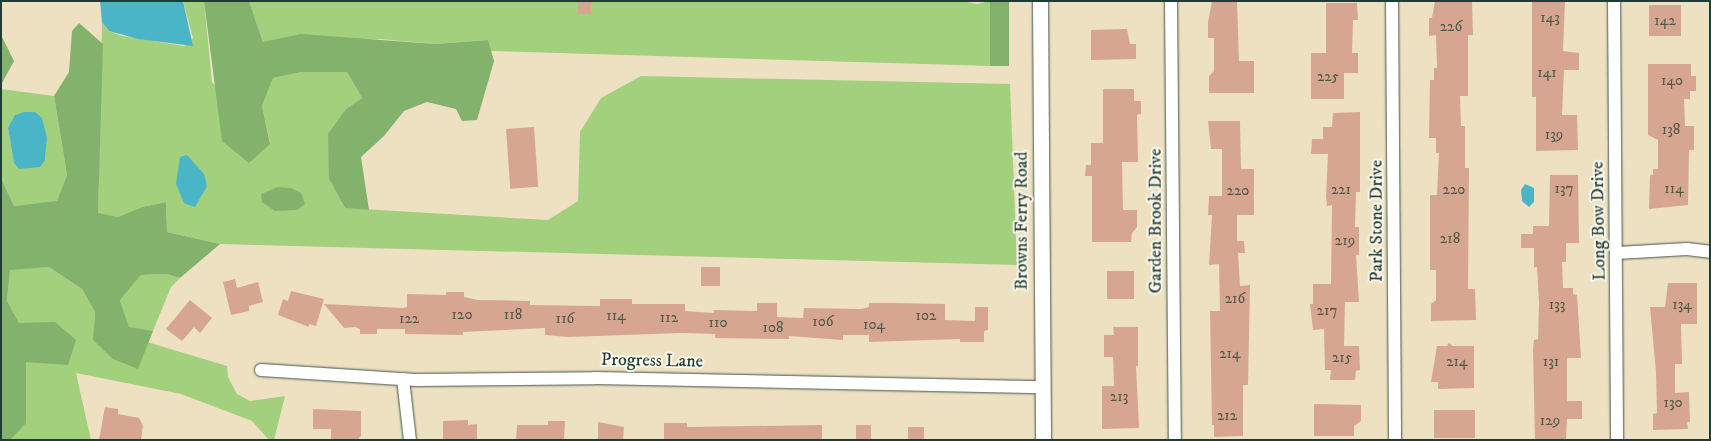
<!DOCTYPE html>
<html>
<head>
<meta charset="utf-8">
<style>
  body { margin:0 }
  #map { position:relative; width:1711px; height:441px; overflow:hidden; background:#eee1c2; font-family:"IM FELL DW Pica",serif }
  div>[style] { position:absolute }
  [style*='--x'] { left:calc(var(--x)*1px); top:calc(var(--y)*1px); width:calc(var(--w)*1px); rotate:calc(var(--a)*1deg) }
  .green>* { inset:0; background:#a3d07d }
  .forest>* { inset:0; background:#82b26c; transform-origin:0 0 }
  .water>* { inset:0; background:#4ab5c7 }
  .building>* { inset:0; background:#d7a691; transform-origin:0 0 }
  .roads { filter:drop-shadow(0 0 1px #3e5649) drop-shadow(0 0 1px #3e5649) }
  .minor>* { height:12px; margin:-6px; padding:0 6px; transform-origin:6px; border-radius:6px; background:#fff }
  .tertiary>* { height:15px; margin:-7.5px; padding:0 7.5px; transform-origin:7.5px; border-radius:7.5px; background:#fff }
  span { translate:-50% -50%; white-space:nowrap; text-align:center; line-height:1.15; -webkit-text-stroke:4px #fbf7ec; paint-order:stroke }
  .number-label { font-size:15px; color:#4d574b }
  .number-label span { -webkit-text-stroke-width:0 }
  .street-label { font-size:18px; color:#1f3d34 }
  .frame { position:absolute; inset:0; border:2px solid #1f3d34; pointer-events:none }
</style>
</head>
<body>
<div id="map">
  <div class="green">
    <div style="clip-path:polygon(183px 1px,204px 1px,212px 82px,270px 143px,262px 106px,273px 78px,302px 72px,347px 72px,362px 98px,346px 109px,329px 179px,345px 208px,548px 220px,578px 201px,580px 132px,601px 98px,641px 76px,1010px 84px,1017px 265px,220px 244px,167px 232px,166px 202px,142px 207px,118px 217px,98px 214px,102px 22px,109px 31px,122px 36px,184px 46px,193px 38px)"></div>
    <div style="clip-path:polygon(249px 1px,962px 1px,977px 4px,990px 1px,991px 66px,491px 51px,487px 40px,435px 44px,380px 39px,263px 42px)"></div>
    <div style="clip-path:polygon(evenodd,1px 89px,54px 96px,67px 175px,57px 202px,14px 206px,1px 178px,1px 89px,8px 128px,46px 150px,45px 160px,14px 163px,8px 128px)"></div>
    <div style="clip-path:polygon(49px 267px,82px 289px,95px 312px,94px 326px,227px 366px,228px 377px,237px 394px,250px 401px,285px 396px,274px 440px,269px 440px,252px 421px,181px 394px,76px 373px,91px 440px,2px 440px,17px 320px,7px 301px,10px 269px)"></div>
    <div style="clip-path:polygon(167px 274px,180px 278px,171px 287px,153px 331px,129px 328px,120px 300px,141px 275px)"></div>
  </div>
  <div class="forest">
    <div style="clip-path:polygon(204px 1px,249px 1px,263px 42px,301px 34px,435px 44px,488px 40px,494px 61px,477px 120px,462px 121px,456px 109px,427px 102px,404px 111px,384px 136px,361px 157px,369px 210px,345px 208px,329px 179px,328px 134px,346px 109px,362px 98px,347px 72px,302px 72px,273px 78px,262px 106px,270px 144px,249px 163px,222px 141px)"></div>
    <div style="left:990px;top:1px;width:19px;height:65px"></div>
    <div style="clip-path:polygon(79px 23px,103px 44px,98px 213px,118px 217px,142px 207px,166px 202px,167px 232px,220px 244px,180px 278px,167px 274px,141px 275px,120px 300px,129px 327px,153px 331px,138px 369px,113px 359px,93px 340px,95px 312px,82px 289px,49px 267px,10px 270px,7px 301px,19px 323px,55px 322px,76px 340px,68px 365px,26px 362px,26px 423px,10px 440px,1px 440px,1px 178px,14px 206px,57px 201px,67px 175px,54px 96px,69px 72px,72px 31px)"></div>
    <div style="clip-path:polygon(1px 35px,14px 61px,1px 85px)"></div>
    <div style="clip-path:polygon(278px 187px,291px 188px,301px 193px,305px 204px,297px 210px,275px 211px,262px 202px,261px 194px)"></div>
  </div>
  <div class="water">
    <div style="clip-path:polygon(100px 1px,183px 1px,193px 46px,138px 39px,109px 31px,102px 22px)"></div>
    <div style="clip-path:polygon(24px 112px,35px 112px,42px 118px,47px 138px,45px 160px,40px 167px,19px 169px,14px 163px,8px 128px,15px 115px)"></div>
    <div style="clip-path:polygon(187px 155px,204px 174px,207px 186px,195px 207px,184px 203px,176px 184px,180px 157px)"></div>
    <div style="clip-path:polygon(1525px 184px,1534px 188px,1534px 202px,1529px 207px,1522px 201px,1521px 190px)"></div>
  </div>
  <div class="building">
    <div style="left:578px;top:1px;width:13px;height:13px"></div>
    <div style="clip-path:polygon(1212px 1px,1237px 1px,1239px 61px,1254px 61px,1254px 93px,1209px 93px,1209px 76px,1214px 71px,1214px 38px,1208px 38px,1208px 22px)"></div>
    <div style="clip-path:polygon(1435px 1px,1472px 1px,1473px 35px,1468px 35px,1468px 96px,1460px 96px,1461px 126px,1465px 126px,1465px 168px,1469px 168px,1468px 289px,1475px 289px,1476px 320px,1431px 321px,1431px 304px,1436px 300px,1436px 270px,1430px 270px,1430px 195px,1437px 195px,1439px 153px,1436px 153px,1436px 138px,1429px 138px,1430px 80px,1434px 80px,1434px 68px,1437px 68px,1436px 35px,1429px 36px,1429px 18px,1432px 18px)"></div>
    <div style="clip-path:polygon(1532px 1px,1565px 1px,1563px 51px,1579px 53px,1579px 70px,1564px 70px,1562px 115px,1577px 115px,1578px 150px,1536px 151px,1536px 97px,1532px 97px)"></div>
    <div style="clip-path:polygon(1326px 3px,1357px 3px,1358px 20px,1353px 20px,1352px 53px,1358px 53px,1358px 73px,1344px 73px,1344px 99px,1311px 99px,1311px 53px,1326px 53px)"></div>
    <div style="left:1649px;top:5px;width:32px;height:31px"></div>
    <div style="clip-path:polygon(1127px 29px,1130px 44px,1136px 44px,1136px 59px,1091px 60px,1091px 30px)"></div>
    <div style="clip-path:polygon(1648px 64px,1691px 64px,1691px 76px,1696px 76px,1696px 91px,1690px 91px,1690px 99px,1684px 99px,1685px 126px,1694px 126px,1694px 150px,1689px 150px,1688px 205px,1649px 209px,1650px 175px,1653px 175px,1653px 169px,1658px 169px,1658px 140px,1648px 135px)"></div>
    <div style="clip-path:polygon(1103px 89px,1134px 89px,1134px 101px,1141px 101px,1141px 114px,1137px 115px,1138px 162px,1122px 162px,1123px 210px,1137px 210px,1137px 227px,1132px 233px,1131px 242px,1092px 242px,1092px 176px,1085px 176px,1086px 165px,1091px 165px,1091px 143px,1103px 143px)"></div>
    <div style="clip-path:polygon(1360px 112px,1360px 192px,1356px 192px,1355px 227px,1359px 227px,1359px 255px,1356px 255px,1359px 302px,1345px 302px,1344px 346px,1359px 346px,1360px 370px,1356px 371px,1355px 380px,1330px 380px,1331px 370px,1325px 370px,1324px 329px,1313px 330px,1310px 304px,1313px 304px,1313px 284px,1331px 284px,1332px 205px,1327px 206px,1326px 197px,1328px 154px,1311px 154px,1312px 139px,1323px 139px,1323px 127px,1332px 127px,1333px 113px)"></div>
    <div style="clip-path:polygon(1208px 121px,1240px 121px,1241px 169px,1254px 169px,1254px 215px,1237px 215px,1237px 241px,1244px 241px,1245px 253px,1238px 253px,1240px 286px,1250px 285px,1248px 385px,1243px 385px,1243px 436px,1214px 437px,1214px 425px,1212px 425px,1210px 311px,1220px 311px,1219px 264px,1209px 265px,1212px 215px,1208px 215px,1209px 196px,1222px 196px,1222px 149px,1211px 149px)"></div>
    <div style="left:534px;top:127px;width:60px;height:28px;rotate:86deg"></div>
    <div style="clip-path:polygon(1550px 175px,1578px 175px,1579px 243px,1566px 243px,1566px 262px,1562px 262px,1563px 288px,1573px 288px,1573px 294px,1577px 295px,1581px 358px,1567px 358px,1567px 401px,1582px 401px,1582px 419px,1567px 419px,1566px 440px,1535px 440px,1533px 350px,1534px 340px,1538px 339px,1539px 303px,1537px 267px,1534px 267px,1534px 248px,1521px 248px,1521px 234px,1533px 234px,1533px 226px,1549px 226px)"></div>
    <div style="left:701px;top:267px;width:19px;height:19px"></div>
    <div style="left:1107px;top:271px;width:27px;height:28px"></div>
    <div style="clip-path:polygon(235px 279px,237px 288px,258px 282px,263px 302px,249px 306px,249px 311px,231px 315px,223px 282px)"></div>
    <div style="clip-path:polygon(1668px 283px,1697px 283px,1697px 324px,1681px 324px,1682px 364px,1675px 364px,1675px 393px,1689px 392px,1690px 422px,1687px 422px,1688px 429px,1653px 430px,1653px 414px,1657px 413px,1656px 372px,1650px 307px,1665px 307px)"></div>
    <div style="clip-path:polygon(291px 291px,324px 299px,316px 326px,309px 324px,309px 327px,278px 315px,283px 299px,288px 301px)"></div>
    <div style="clip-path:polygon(446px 292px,464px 292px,464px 297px,478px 300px,530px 301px,530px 305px,600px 306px,600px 299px,632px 299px,632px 304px,685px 304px,685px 311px,714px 313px,714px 310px,757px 311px,757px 303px,777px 303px,777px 317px,803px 318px,804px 308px,861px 309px,869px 307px,869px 303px,893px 303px,945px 304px,945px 320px,975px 321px,975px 307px,988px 307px,988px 330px,984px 331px,984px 342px,960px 342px,960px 339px,869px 342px,869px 335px,843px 335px,843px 340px,789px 336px,789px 339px,715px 338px,715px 334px,682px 333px,568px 337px,545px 335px,545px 328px,463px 332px,463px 335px,405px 334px,405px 329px,377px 329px,377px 334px,360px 334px,360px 329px,355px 327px,344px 328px,324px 304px,403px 308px,407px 307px,407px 294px,446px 295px)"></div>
    <div style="clip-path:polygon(190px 300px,212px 318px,200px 333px,194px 327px,182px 341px,166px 329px)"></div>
    <div style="clip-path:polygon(1113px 327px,1138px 327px,1138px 366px,1136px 366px,1139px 428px,1102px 429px,1102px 386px,1114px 386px,1113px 357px,1104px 357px,1104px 335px,1114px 335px)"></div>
    <div style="clip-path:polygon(1449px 343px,1453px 346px,1474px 346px,1474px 388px,1438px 389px,1438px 382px,1431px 382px,1437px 346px,1447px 346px)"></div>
    <div style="clip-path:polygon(1314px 404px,1361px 405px,1361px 421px,1354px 426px,1354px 436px,1314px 436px)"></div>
    <div style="clip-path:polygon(105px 407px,118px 409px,118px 414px,139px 418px,143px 426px,141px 440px,99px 440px)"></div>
    <div style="clip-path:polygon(313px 409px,361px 411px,361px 436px,357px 440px,331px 440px,331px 429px,313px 429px)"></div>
    <div style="left:1475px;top:410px;width:28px;height:41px;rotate:90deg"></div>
    <div style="clip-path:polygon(468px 420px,468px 425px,477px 424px,477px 440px,443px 440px,443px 421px)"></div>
    <div style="clip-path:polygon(548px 421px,565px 421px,564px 440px,516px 440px,517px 425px,548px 425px)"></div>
    <div style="clip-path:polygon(598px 422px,624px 427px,623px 440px,598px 440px)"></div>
    <div style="clip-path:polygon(664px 423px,687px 423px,687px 427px,822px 425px,822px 440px,664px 440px)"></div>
    <div style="left:856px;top:425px;width:15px;height:15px"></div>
    <div style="left:908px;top:427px;width:16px;height:13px"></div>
  </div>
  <div class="roads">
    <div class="minor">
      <div style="--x:1171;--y:1;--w:439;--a:89.5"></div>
      <div style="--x:1392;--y:1;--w:439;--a:89.6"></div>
      <div style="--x:1614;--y:1;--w:439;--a:89.6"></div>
      <div style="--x:1617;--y:253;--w:70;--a:-3.3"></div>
      <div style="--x:1687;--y:249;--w:23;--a:7"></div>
      <div style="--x:261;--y:370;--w:155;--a:3.7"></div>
      <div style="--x:416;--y:380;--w:179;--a:-0.6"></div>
      <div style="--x:595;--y:378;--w:447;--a:1.2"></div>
      <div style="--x:403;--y:379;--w:61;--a:83.5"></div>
    </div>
    <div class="tertiary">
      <div style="--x:1040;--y:1;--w:439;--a:89.6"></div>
    </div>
  </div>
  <div class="number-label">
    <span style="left:1550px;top:18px">143</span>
    <span style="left:1665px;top:21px">142</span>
    <span style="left:1451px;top:27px">226</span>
    <span style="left:1547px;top:73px">141</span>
    <span style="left:1328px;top:77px">225</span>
    <span style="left:1672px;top:81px">140</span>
    <span style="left:1671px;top:130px">138</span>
    <span style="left:1554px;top:135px">139</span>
    <span style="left:1564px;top:189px">137</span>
    <span style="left:1674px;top:189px">114</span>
    <span style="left:1341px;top:190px">221</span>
    <span style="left:1454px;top:190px">220</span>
    <span style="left:1238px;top:191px">220</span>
    <span style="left:1450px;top:239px">218</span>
    <span style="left:1345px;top:241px">219</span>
    <span style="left:1235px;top:299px">216</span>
    <span style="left:1557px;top:305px">133</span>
    <span style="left:1682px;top:305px">134</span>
    <span style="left:1327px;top:311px">217</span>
    <span style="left:462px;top:315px">120</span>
    <span style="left:513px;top:315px">118</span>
    <span style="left:616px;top:316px">114</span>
    <span style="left:926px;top:316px">102</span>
    <span style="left:669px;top:318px">112</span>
    <span style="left:409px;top:319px">122</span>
    <span style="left:565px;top:319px">116</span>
    <span style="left:823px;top:322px">106</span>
    <span style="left:718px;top:323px">110</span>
    <span style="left:874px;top:325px">104</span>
    <span style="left:773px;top:328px">108</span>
    <span style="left:1230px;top:354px">214</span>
    <span style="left:1342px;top:358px">215</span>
    <span style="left:1457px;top:362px">214</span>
    <span style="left:1551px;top:362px">131</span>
    <span style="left:1119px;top:397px">213</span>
    <span style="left:1673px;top:403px">130</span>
    <span style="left:1227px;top:416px">212</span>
    <span style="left:1550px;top:421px">129</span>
  </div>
  <div class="street-label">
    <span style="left:1022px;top:221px;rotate:-90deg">Browns Ferry Road</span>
    <span style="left:1156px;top:221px;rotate:-90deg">Garden Brook Drive</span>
    <span style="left:1377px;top:221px;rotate:-90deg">Park Stone Drive</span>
    <span style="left:1599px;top:221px;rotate:-91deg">Long Bow Drive</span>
    <span style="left:652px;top:361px;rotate:1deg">Progress Lane</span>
  </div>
  <div class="frame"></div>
</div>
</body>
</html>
